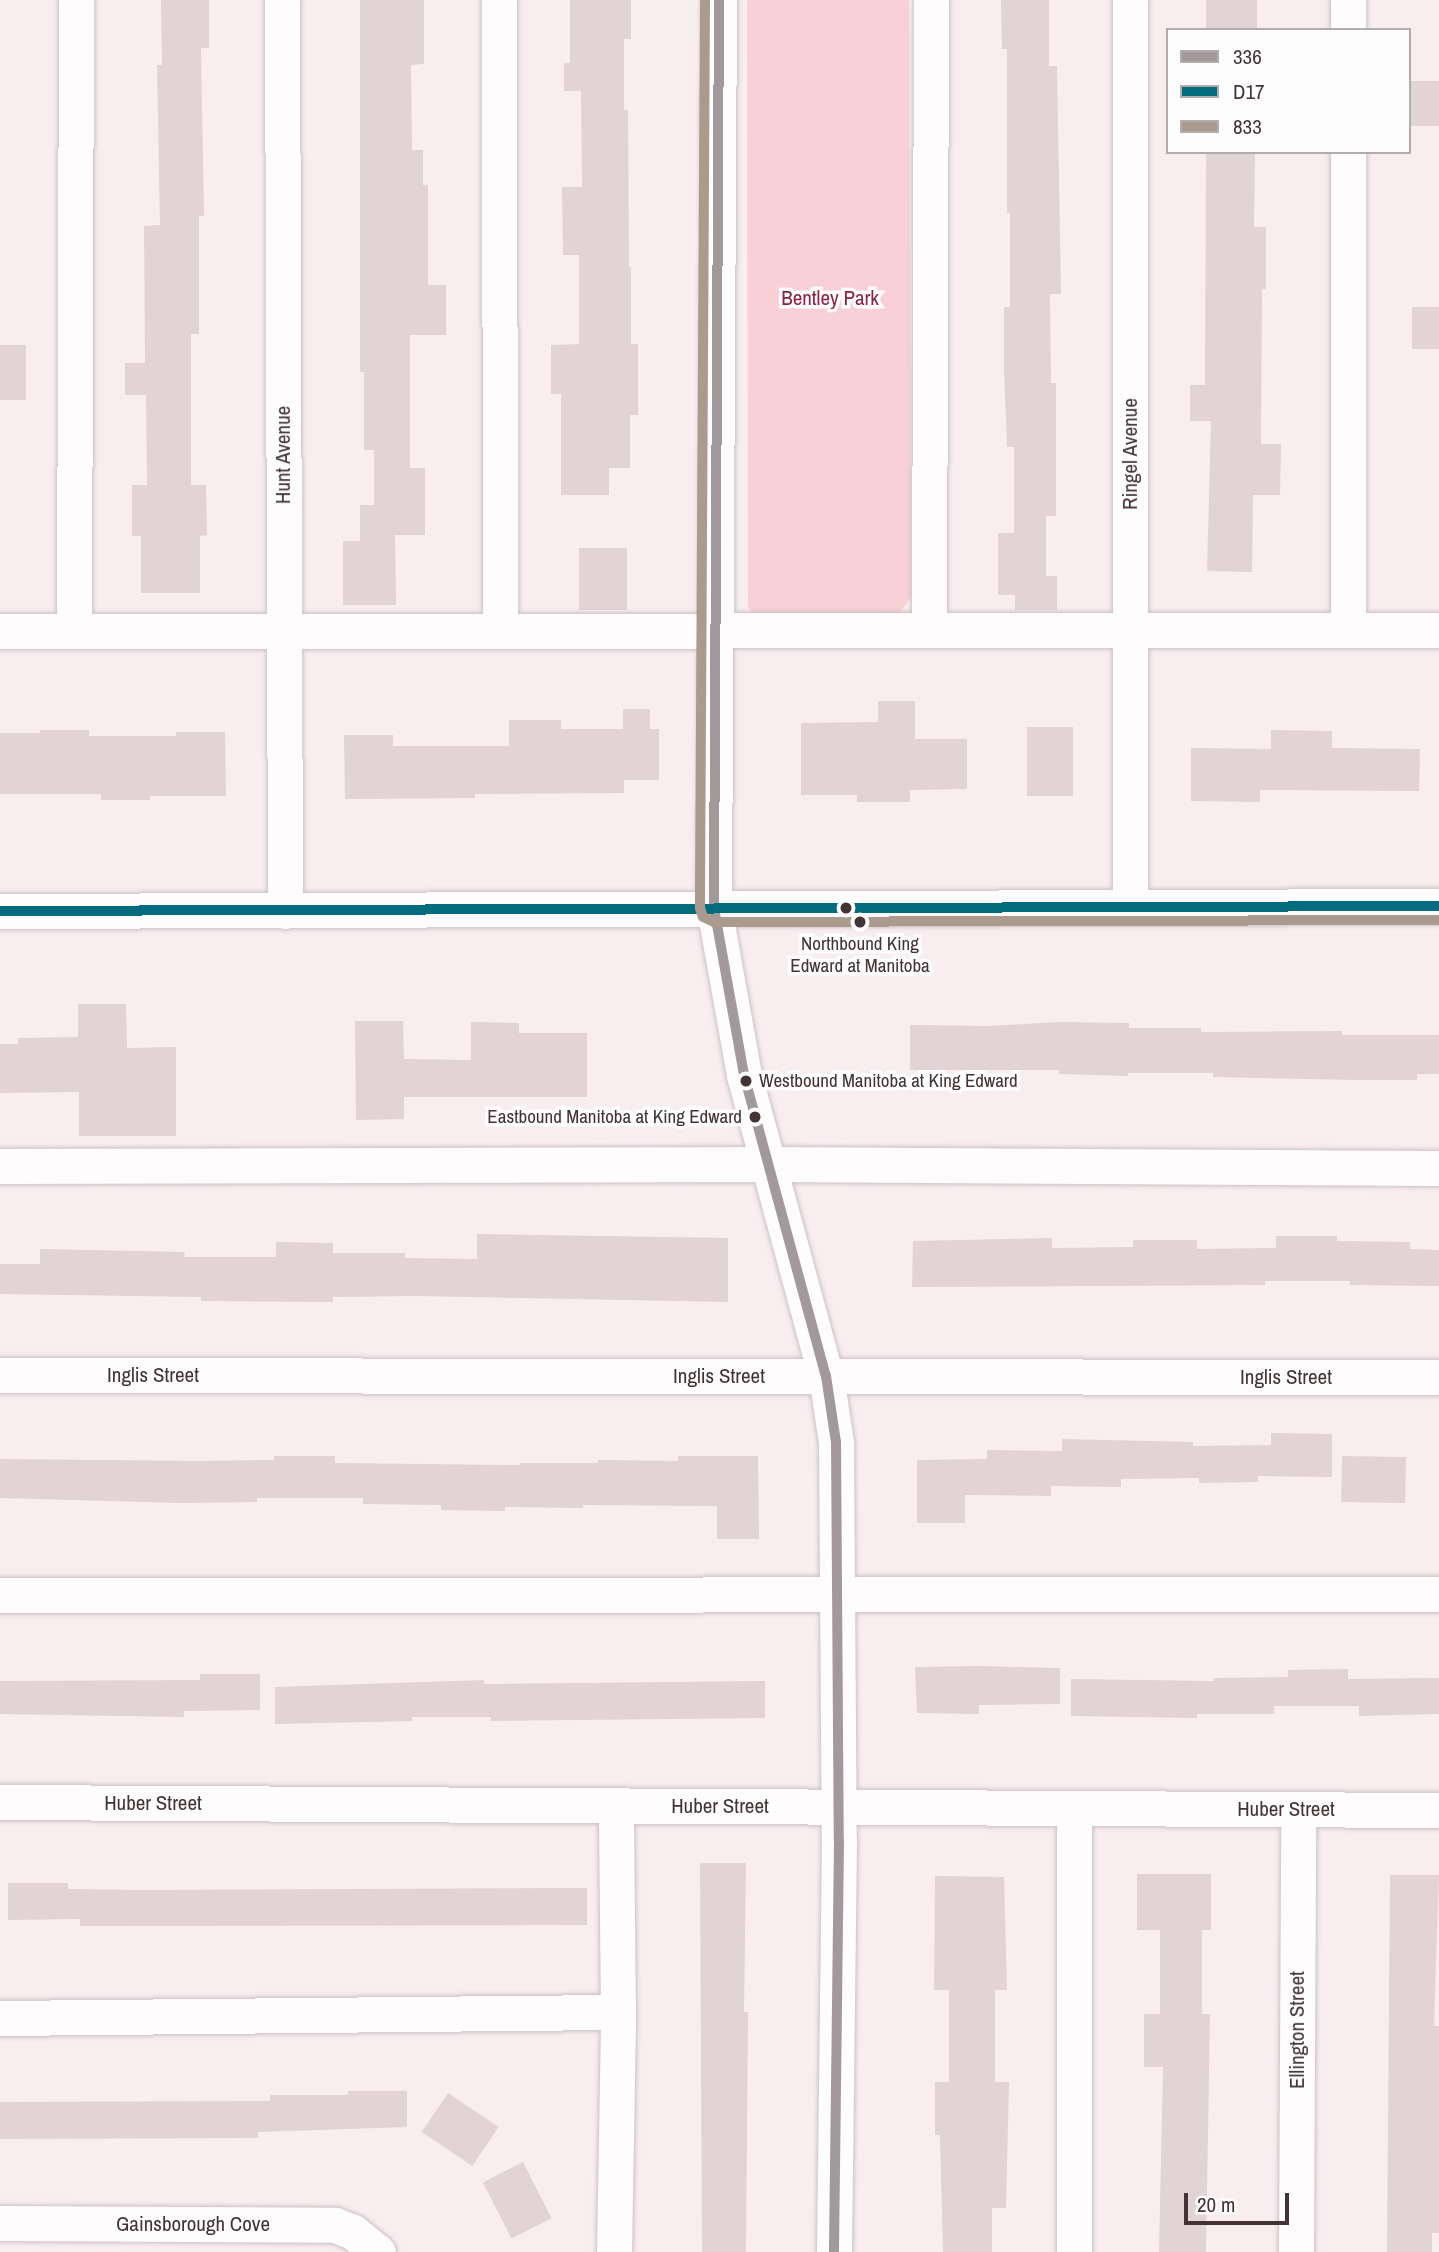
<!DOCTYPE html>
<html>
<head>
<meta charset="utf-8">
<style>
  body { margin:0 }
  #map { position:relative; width:1439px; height:2252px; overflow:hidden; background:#f8eef0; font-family:"Archivo Narrow",sans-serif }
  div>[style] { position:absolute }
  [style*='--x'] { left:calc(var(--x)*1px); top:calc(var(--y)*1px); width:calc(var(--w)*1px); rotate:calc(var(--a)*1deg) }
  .green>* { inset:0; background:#fad0d7 }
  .building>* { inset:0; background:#e1d3d6; transform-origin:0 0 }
  .roads { filter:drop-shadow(0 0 2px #cec1c4) drop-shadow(0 0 2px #cec1c4) }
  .minor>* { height:35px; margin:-17.5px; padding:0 17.5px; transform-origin:17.5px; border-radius:17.5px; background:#fefcfd }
  .bus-1>* { height:10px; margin:-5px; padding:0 5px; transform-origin:5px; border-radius:5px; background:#a2999a }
  .bus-2>* { height:10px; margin:-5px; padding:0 5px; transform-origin:5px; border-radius:5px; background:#026c7e }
  .bus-3>* { height:10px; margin:-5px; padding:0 5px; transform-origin:5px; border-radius:5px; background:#ab9b8f }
  .dots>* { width:19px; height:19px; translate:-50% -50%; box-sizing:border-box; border:4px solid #fdfdfd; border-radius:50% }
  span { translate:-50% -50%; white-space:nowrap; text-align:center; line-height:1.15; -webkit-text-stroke:7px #fdfdfd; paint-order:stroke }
  .bus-label { font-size:19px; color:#443335 }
  .left { translate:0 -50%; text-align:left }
  .right { translate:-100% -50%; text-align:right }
  .park-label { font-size:21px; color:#8d2242 }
  .street-label { font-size:21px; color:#443335 }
  .legend { position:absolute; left:1166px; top:28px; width:245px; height:126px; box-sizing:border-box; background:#fdfdfd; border:2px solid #b3acad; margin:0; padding:9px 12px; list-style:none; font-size:21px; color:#443335 }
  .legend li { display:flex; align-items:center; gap:14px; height:35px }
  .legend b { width:35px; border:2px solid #b3acad }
  .scale { position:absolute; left:1184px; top:2193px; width:105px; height:32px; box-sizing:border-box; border:4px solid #443335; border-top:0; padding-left:9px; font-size:21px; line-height:24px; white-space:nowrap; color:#443335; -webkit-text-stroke:5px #fdfdfd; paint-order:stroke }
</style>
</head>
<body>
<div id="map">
  <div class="green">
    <div style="clip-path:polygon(747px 0,909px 0,911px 597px,899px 614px,755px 617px,748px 607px)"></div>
  </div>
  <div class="building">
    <div style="clip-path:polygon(161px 0,209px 0,209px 48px,201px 48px,204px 216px,199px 216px,199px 334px,191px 334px,191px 485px,206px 485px,207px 535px,200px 536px,200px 593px,141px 593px,141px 536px,132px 536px,132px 485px,147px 485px,146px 395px,125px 395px,125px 363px,145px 363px,144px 226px,160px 225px,157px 65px,162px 65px)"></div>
    <div style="clip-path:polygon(360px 0,424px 0,424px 64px,411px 65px,412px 150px,423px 150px,423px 185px,428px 185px,428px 285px,446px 285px,446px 335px,410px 335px,410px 468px,425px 468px,425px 535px,395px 535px,396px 605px,343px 605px,343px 541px,360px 541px,360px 505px,374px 505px,374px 450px,364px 450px,364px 372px,360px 372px)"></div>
    <div style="clip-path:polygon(570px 0,631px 0,631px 39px,624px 39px,624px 110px,628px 110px,629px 267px,631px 267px,631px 344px,638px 344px,638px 415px,630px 415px,630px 468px,609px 468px,609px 495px,561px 495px,561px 394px,551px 394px,551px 345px,579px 344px,579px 255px,563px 255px,562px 187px,582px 187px,581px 91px,564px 91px,564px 63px,570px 63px)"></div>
    <div style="clip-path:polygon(1001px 0,1049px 0,1049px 66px,1057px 66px,1061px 294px,1050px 294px,1051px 383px,1056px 383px,1056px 516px,1046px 516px,1046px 576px,1057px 576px,1057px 610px,1015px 610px,1015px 595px,998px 595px,998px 533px,1014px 533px,1014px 447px,1007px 447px,1004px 369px,1004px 307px,1010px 307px,1010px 213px,1007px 213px,1007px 49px,1002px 49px)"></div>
    <div style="left:1206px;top:0;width:51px;height:30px"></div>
    <div style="left:1409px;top:81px;width:30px;height:45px"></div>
    <div style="clip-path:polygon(1206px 152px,1255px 152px,1254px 227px,1266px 227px,1266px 289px,1262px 289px,1261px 444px,1281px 444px,1280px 495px,1253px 495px,1252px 572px,1207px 571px,1211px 421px,1190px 421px,1190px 385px,1205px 385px)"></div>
    <div style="left:1412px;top:307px;width:27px;height:42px"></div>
    <div style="left:0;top:345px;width:26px;height:55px"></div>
    <div style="left:579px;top:548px;width:48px;height:62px"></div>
    <div style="clip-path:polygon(878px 701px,915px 701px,915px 739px,967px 739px,967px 789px,910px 790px,910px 802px,857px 802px,857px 795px,801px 795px,801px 723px,878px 722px)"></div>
    <div style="clip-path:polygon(623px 709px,650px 709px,650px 729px,659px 729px,659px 780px,624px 780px,624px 793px,475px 794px,475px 798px,345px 799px,344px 735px,393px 735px,393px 746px,509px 746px,509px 720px,561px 720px,561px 729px,623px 729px)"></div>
    <div style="left:1027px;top:727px;width:46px;height:69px"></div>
    <div style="clip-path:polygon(40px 730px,89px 730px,89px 736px,176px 736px,176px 732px,225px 732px,226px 796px,150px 796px,150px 800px,101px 800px,101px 794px,0 794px,0 733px,40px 733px)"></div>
    <div style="clip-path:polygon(1271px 730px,1332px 731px,1332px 748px,1420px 749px,1419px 791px,1260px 790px,1260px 802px,1191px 801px,1191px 748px,1271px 749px)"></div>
    <div style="clip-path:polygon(78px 1004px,126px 1004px,127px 1048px,176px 1047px,176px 1136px,79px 1136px,79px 1092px,0 1093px,0 1044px,18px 1044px,18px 1038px,78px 1037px)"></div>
    <div style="clip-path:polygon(355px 1021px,403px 1021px,404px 1059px,471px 1060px,471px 1022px,519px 1023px,519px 1033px,587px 1033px,587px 1097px,404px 1097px,404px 1119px,356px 1120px)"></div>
    <div style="clip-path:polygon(1059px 1022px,1129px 1023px,1129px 1028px,1201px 1028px,1201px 1032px,1342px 1031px,1342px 1035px,1439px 1035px,1439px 1074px,1417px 1074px,1417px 1080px,1357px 1080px,1213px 1077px,1213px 1073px,1128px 1073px,1128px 1076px,1059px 1074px,1059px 1070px,910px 1070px,910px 1025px,988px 1026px)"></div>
    <div style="clip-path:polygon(477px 1234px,728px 1238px,728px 1302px,417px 1296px,333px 1297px,333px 1302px,201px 1301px,201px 1297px,0 1294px,0 1264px,40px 1264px,40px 1249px,185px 1252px,184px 1257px,276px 1257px,276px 1242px,333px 1243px,333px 1253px,405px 1253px,405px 1258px,477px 1259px)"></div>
    <div style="clip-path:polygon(1276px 1236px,1337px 1236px,1337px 1241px,1410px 1242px,1410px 1249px,1439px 1250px,1439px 1286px,1350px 1285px,1350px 1281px,1265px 1281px,1265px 1285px,912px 1287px,913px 1241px,1052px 1238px,1052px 1248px,1133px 1247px,1133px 1240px,1197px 1240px,1197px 1249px,1276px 1248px)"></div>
    <div style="clip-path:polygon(1271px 1433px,1332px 1434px,1332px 1477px,1258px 1476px,1258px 1482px,1199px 1483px,1199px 1478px,1121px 1479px,1121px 1487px,1051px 1486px,1051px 1496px,965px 1495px,965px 1523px,917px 1523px,917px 1460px,987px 1459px,987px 1450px,1062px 1451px,1062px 1439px,1193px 1442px,1193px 1446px,1271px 1445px)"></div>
    <div style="clip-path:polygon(274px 1456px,335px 1456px,335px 1463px,520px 1465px,520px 1463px,598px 1463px,598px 1460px,678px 1461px,678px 1456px,758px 1456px,759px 1539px,717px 1539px,717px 1506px,583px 1505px,583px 1508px,505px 1507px,505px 1511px,441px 1510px,441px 1505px,363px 1504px,363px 1498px,257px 1498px,257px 1502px,181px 1503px,0 1498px,0 1459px,197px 1461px,274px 1460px)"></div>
    <div style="left:1342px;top:1456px;width:64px;height:46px;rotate:1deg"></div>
    <div style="clip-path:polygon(979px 1666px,1060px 1668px,1060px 1704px,979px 1705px,979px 1714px,917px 1713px,915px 1667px)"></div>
    <div style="clip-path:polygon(1348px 1669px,1348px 1679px,1439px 1678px,1439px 1714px,1359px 1716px,1359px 1706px,1274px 1706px,1274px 1714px,1197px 1714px,1197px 1718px,1071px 1716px,1071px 1679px,1214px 1681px,1214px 1678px,1288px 1677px,1288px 1670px)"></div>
    <div style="clip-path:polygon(200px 1674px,260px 1674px,260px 1710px,184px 1711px,184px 1717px,0 1714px,0 1681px,200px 1680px)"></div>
    <div style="clip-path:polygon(484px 1680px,484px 1684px,765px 1681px,765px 1718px,491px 1721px,491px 1717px,412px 1717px,412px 1721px,275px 1724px,275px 1687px)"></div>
    <div style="clip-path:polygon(700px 1863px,746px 1863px,744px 2012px,748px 2012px,746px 2252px,702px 2252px)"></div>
    <div style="clip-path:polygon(1137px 1874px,1211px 1874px,1211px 1930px,1202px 1930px,1202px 2014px,1210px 2014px,1206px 2252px,1159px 2252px,1163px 2067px,1144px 2067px,1144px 2014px,1160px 2014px,1160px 1930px,1137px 1930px)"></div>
    <div style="clip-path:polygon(1390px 1875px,1439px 1875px,1434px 2026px,1439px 2026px,1439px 2233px,1432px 2233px,1432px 2252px,1387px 2252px)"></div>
    <div style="clip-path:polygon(935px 1876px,1004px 1877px,1007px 1990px,995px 1990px,995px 2082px,1009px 2082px,1006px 2208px,992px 2208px,992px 2252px,943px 2252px,940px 2135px,935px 2135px,935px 2082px,949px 2082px,949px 1990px,934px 1990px)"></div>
    <div style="clip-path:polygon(8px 1883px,68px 1883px,68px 1889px,139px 1890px,587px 1888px,587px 1925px,80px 1926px,80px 1919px,8px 1920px)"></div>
    <div style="clip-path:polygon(348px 2091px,407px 2091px,407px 2127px,258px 2132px,258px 2138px,0 2139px,0 2102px,270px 2101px,270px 2095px,348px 2095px)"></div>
    <div style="left:448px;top:2093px;width:61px;height:47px;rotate:34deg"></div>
    <div style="left:523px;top:2162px;width:63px;height:45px;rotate:63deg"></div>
  </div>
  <div class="roads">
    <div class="minor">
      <div style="--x:282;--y:0;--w:911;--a:89.81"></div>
      <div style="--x:499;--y:0;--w:631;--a:89.91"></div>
      <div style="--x:719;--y:0;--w:908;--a:90.32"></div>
      <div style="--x:714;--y:908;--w:170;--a:79.8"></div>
      <div style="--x:744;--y:1075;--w:312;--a:74.8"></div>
      <div style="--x:826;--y:1376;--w:67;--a:81.4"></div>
      <div style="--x:836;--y:1442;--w:399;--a:89.6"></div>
      <div style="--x:839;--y:1841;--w:411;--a:90.7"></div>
      <div style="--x:1348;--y:30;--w:30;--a:-90"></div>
      <div style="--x:929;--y:630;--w:630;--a:-89.82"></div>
      <div style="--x:1348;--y:630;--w:478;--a:-90"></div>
      <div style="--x:0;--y:631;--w:1439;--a:-0.04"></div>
      <div style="--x:74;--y:631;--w:631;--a:-89.82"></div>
      <div style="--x:1130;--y:907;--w:907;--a:-90"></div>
      <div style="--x:0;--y:911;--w:1439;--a:-0.2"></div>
      <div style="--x:0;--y:1166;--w:768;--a:-0.15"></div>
      <div style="--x:768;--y:1164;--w:671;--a:0.34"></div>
      <div style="--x:0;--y:1375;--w:1439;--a:0.08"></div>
      <div style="--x:0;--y:1595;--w:1439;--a:-0.04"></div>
      <div style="--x:0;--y:1802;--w:1439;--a:0.32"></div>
      <div style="--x:1074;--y:1808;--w:444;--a:90"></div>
      <div style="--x:0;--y:2018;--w:618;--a:-0.56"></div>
      <div style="--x:0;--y:2223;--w:335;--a:0.3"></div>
      <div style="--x:335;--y:2225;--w:19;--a:21"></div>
      <div style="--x:353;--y:2232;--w:32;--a:39"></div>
      <div style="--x:614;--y:2252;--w:240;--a:-89"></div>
      <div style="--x:618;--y:2012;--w:207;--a:-90.6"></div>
      <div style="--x:1296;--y:2252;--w:443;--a:-89.7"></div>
    </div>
  </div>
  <div class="bus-1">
    <div style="--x:719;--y:0;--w:908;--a:90.32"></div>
    <div style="--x:714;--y:908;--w:170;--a:79.8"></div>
    <div style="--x:744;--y:1075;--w:312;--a:74.8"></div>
    <div style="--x:826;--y:1376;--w:67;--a:81.4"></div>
    <div style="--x:836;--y:1442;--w:399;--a:89.6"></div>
    <div style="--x:839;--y:1841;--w:411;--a:90.7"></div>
  </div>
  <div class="bus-2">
    <div style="--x:0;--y:911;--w:1439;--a:-0.2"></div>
  </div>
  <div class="bus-3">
    <div style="--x:705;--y:0;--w:908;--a:90.32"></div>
    <div style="--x:700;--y:908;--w:9;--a:72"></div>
    <div style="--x:703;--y:917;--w:12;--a:24"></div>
    <div style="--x:714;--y:922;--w:725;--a:-0.16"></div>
  </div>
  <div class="dots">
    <div style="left:846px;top:908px;background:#443335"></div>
    <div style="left:860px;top:922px;background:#443335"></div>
    <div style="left:746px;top:1081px;background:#443335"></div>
    <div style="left:755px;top:1117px;background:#443335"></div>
  </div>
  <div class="bus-label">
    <span style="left:860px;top:955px">Northbound King<br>Edward at Manitoba</span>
    <span class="left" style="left:759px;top:1081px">Westbound Manitoba at King Edward</span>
    <span class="right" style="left:742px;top:1117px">Eastbound Manitoba at King Edward</span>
  </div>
  <div class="park-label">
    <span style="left:830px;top:298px">Bentley Park</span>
  </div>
  <div class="street-label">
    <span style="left:1130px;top:454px;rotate:-90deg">Ringel Avenue</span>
    <span style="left:283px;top:455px;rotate:-90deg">Hunt Avenue</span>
    <span style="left:153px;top:1375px">Inglis Street</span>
    <span style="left:719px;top:1376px">Inglis Street</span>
    <span style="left:1286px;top:1377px">Inglis Street</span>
    <span style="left:153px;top:1803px">Huber Street</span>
    <span style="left:720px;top:1806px">Huber Street</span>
    <span style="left:1286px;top:1809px">Huber Street</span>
    <span style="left:1297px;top:2030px;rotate:-90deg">Ellington Street</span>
    <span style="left:193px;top:2224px">Gainsborough Cove</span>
  </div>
  <ul class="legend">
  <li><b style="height:9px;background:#a2999a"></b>336</li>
  <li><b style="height:9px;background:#026c7e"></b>D17</li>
  <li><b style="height:9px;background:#ab9b8f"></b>833</li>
  </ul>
  <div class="scale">20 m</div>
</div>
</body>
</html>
